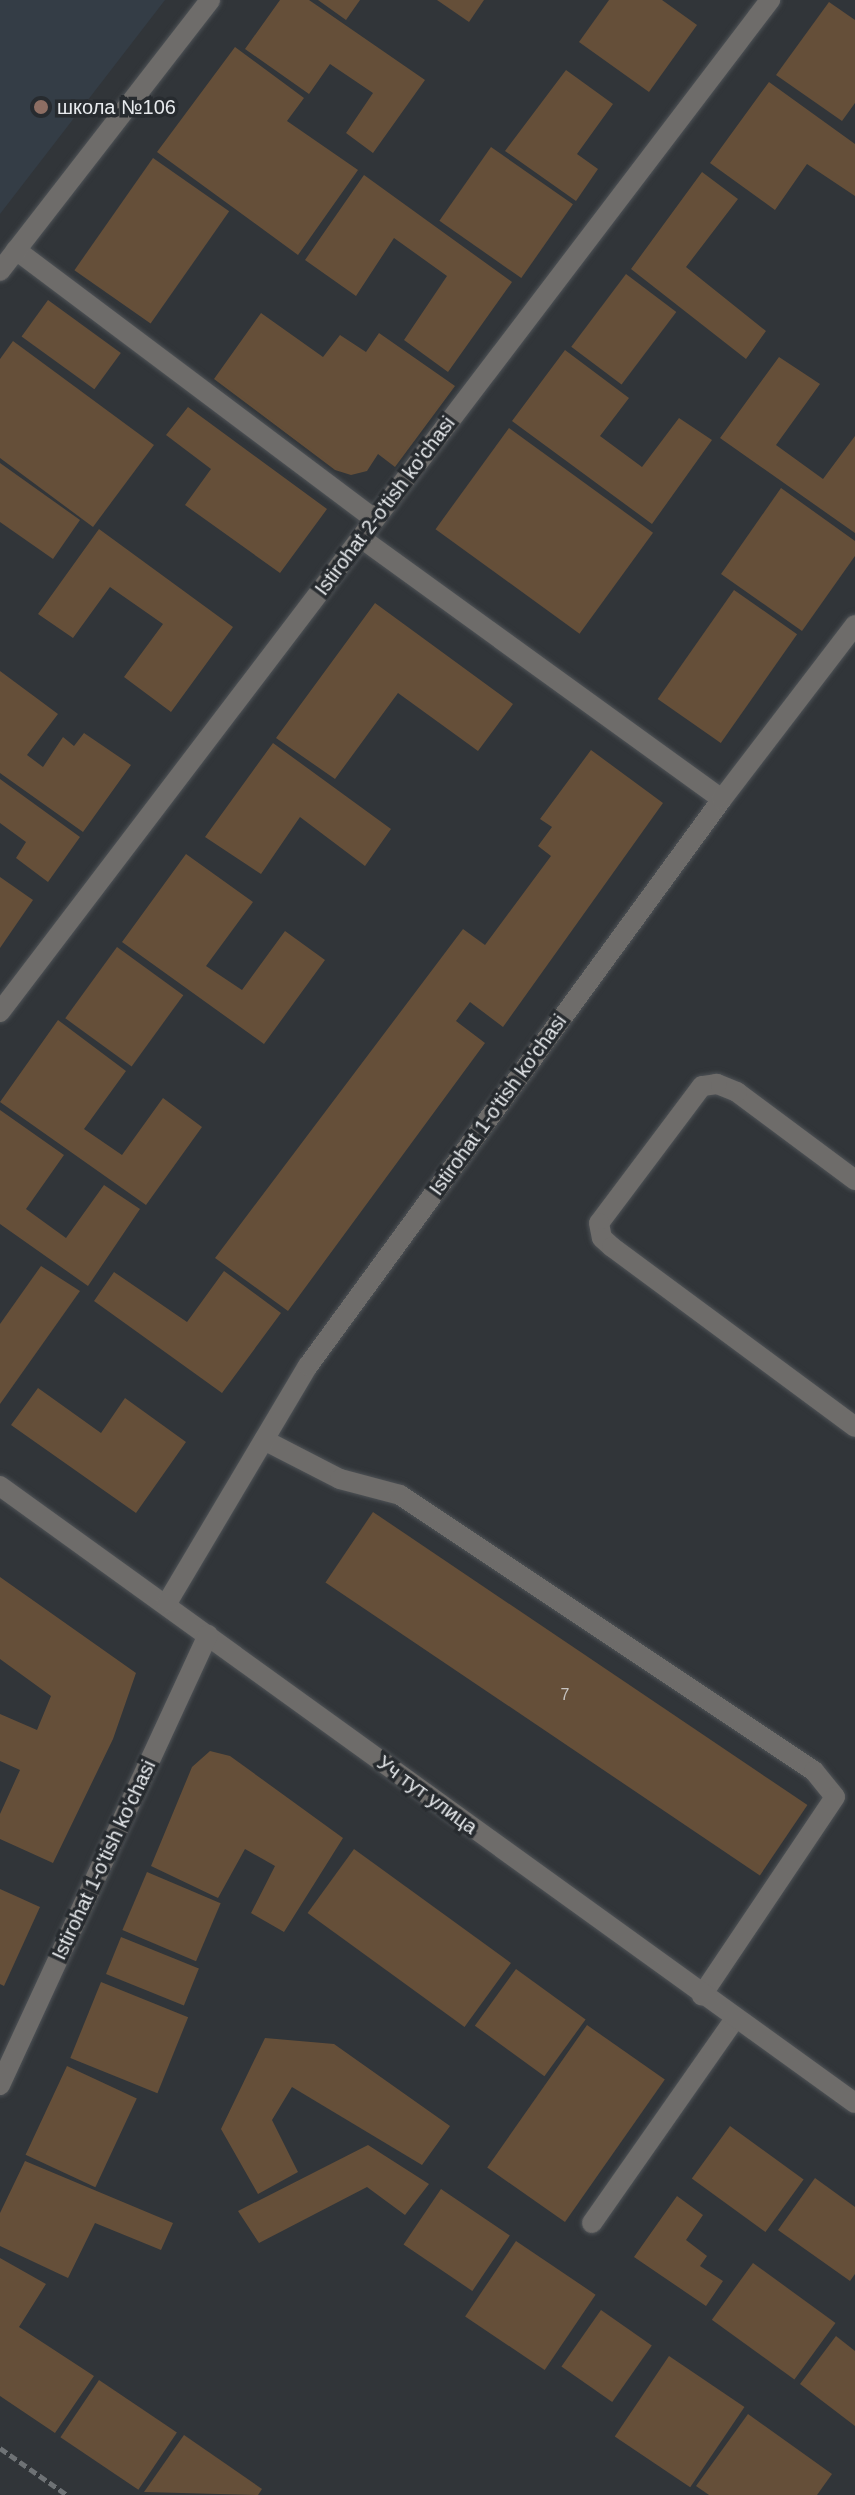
<!DOCTYPE html>
<html>
<head>
<meta charset="utf-8">
<style>
  body { margin:0 }
  #map { position:relative; width:855px; height:2495px; overflow:hidden; background:#313539; font-family:Arial,sans-serif }
  div>[style] { position:absolute }
  [style*='--x'] { left:calc(var(--x)*1px); top:calc(var(--y)*1px); width:calc(var(--w)*1px); rotate:calc(var(--a)*1deg) }
  .built>* { inset:0; background:#343d46 }
  .building>* { inset:0; background:#654f39; transform-origin:0 0 }
  .path>* { height:5px; margin-top:-2.5px; transform-origin:0; background:repeating-linear-gradient(90deg,#6e7275 0 8px,transparent 0 12px) }
  .roads { filter:drop-shadow(0 0 2px #4e5256) drop-shadow(0 0 2px #4e5256) }
  .lane>* { height:20px; margin:-10px; padding:0 10px; transform-origin:10px; border-radius:10px; background:#6e6c6a }
  .street>* { height:20px; margin:-10px; padding:0 10px; transform-origin:10px; border-radius:10px; background:#6e6c6a }
  .dots>* { width:22px; height:22px; translate:-50% -50%; box-sizing:border-box; border:4px solid #272b2f; border-radius:50% }
  span { translate:-50% -50%; white-space:nowrap; text-align:center; line-height:1.15; -webkit-text-stroke:7px #272b2f; paint-order:stroke }
  .number-label { font-size:16px; color:#c6c3c0 }
  .number-label span { -webkit-text-stroke-width:0 }
  .poi-label { font-size:20px; color:#e7eaed }
  .left { translate:0 -50%; text-align:left }
  .street-label { font-size:20px; color:#e7eaed }
</style>
</head>
<body>
<div id="map">
  <div class="built">
    <div style="clip-path:polygon(0 0,165px 0,0 214px)"></div>
  </div>
  <div class="building">
    <div style="clip-path:polygon(280px 0,309px 0,425px 80px,373px 153px,346px 133px,373px 93px,330px 64px,309px 94px,245px 49px)"></div>
    <div style="clip-path:polygon(318px 0,360px 0,346px 20px)"></div>
    <div style="clip-path:polygon(437px 0,484px 0,469px 22px)"></div>
    <div style="clip-path:polygon(609px 0,662px 0,697px 25px,649px 92px,579px 42px)"></div>
    <div style="clip-path:polygon(829px 2px,855px 20px,855px 103px,842px 121px,776px 75px)"></div>
    <div style="clip-path:polygon(235px 47px,304px 98px,287px 121px,358px 170px,298px 255px,157px 152px)"></div>
    <div style="clip-path:polygon(566px 70px,613px 104px,577px 154px,598px 169px,576px 201px,505px 151px)"></div>
    <div style="clip-path:polygon(769px 82px,855px 144px,855px 196px,807px 164px,775px 210px,710px 163px)"></div>
    <div style="left:491px;top:147px;width:100px;height:90px;rotate:35deg"></div>
    <div style="left:153px;top:158px;width:93px;height:137px;rotate:35deg"></div>
    <div style="clip-path:polygon(702px 172px,738px 199px,686px 267px,766px 331px,746px 359px,631px 269px)"></div>
    <div style="clip-path:polygon(364px 175px,512px 282px,448px 372px,404px 340px,447px 276px,394px 238px,356px 296px,305px 260px)"></div>
    <div style="left:626px;top:274px;width:63px;height:91px;rotate:37deg"></div>
    <div style="left:48px;top:300px;width:90px;height:45px;rotate:36deg"></div>
    <div style="clip-path:polygon(261px 313px,323px 357px,340px 335px,366px 352px,379px 333px,455px 386px,395px 467px,378px 454px,367px 471px,351px 475px,335px 470px,214px 379px)"></div>
    <div style="clip-path:polygon(13px 341px,154px 445px,93px 527px,0 458px,0 359px)"></div>
    <div style="clip-path:polygon(565px 350px,629px 398px,600px 436px,642px 467px,679px 418px,712px 440px,652px 524px,512px 421px)"></div>
    <div style="clip-path:polygon(779px 357px,820px 384px,776px 445px,823px 479px,855px 436px,855px 533px,720px 438px)"></div>
    <div style="clip-path:polygon(188px 407px,327px 509px,280px 573px,185px 505px,211px 469px,166px 435px)"></div>
    <div style="left:509px;top:428px;width:178px;height:125px;rotate:36deg"></div>
    <div style="clip-path:polygon(0 463px,80px 520px,53px 559px,0 522px)"></div>
    <div style="clip-path:polygon(781px 488px,855px 541px,855px 556px,802px 631px,721px 574px)"></div>
    <div style="clip-path:polygon(99px 529px,233px 627px,171px 712px,124px 677px,163px 624px,110px 587px,73px 638px,38px 614px)"></div>
    <div style="left:734px;top:590px;width:77px;height:133px;rotate:35deg"></div>
    <div style="clip-path:polygon(375px 603px,513px 704px,478px 751px,398px 693px,335px 779px,276px 738px)"></div>
    <div style="clip-path:polygon(0 671px,58px 714px,27px 755px,43px 767px,63px 737px,74px 746px,84px 733px,131px 765px,83px 832px,0 773px)"></div>
    <div style="clip-path:polygon(273px 743px,391px 829px,365px 866px,300px 817px,261px 874px,205px 837px)"></div>
    <div style="clip-path:polygon(591px 750px,663px 803px,503px 1027px,470px 1002px,456px 1021px,485px 1043px,288px 1311px,215px 1258px,463px 929px,485px 945px,551px 856px,538px 846px,552px 827px,540px 819px)"></div>
    <div style="clip-path:polygon(0 779px,80px 837px,48px 882px,16px 858px,26px 842px,0 823px)"></div>
    <div style="clip-path:polygon(186px 854px,253px 902px,206px 966px,242px 990px,285px 931px,325px 960px,264px 1044px,122px 942px)"></div>
    <div style="clip-path:polygon(0 877px,33px 900px,0 948px)"></div>
    <div style="left:117px;top:947px;width:82px;height:88px;rotate:36deg"></div>
    <div style="clip-path:polygon(58px 1020px,126px 1071px,84px 1129px,122px 1155px,163px 1098px,202px 1127px,146px 1205px,0 1102px)"></div>
    <div style="clip-path:polygon(0 1110px,64px 1155px,26px 1209px,66px 1238px,104px 1185px,140px 1209px,88px 1286px,0 1224px)"></div>
    <div style="clip-path:polygon(41px 1266px,80px 1291px,0 1404px,0 1324px)"></div>
    <div style="clip-path:polygon(224px 1271px,281px 1313px,222px 1393px,94px 1301px,114px 1272px,187px 1322px)"></div>
    <div style="clip-path:polygon(38px 1388px,101px 1433px,125px 1398px,186px 1442px,136px 1513px,11px 1425px)"></div>
    <div style="left:373px;top:1512px;width:524px;height:85px;rotate:34deg"></div>
    <div style="clip-path:polygon(0 1577px,136px 1673px,113px 1739px,53px 1863px,0 1839px,0 1814px,20px 1770px,0 1761px,0 1714px,37px 1730px,51px 1696px,0 1659px)"></div>
    <div style="clip-path:polygon(210px 1751px,230px 1756px,343px 1838px,284px 1932px,251px 1913px,275px 1866px,245px 1849px,218px 1898px,151px 1866px,192px 1767px)"></div>
    <div style="left:354px;top:1849px;width:194px;height:79px;rotate:36deg"></div>
    <div style="left:147px;top:1872px;width:80px;height:63px;rotate:23deg"></div>
    <div style="clip-path:polygon(0 1889px,40px 1907px,4px 1986px,0 1984px)"></div>
    <div style="left:121px;top:1937px;width:84px;height:40px;rotate:22deg"></div>
    <div style="left:516px;top:1969px;width:86px;height:70px;rotate:36deg"></div>
    <div style="left:101px;top:1982px;width:94px;height:82px;rotate:22deg"></div>
    <div style="left:587px;top:2025px;width:95px;height:174px;rotate:35deg"></div>
    <div style="clip-path:polygon(265px 2038px,334px 2044px,450px 2126px,422px 2165px,292px 2087px,272px 2120px,298px 2172px,258px 2194px,221px 2129px)"></div>
    <div style="left:67px;top:2066px;width:77px;height:98px;rotate:25deg"></div>
    <div style="left:730px;top:2126px;width:91px;height:65px;rotate:36deg"></div>
    <div style="clip-path:polygon(368px 2145px,429px 2184px,405px 2215px,367px 2187px,259px 2243px,238px 2211px)"></div>
    <div style="clip-path:polygon(25px 2161px,173px 2223px,161px 2250px,95px 2223px,68px 2278px,0 2246px,0 2213px)"></div>
    <div style="clip-path:polygon(815px 2178px,855px 2207px,855px 2274px,850px 2281px,778px 2230px)"></div>
    <div style="left:441px;top:2189px;width:83px;height:67px;rotate:34deg"></div>
    <div style="clip-path:polygon(677px 2196px,703px 2215px,686px 2240px,707px 2256px,700px 2266px,723px 2281px,706px 2306px,634px 2257px)"></div>
    <div style="left:516px;top:2241px;width:96px;height:91px;rotate:34deg"></div>
    <div style="clip-path:polygon(0 2258px,46px 2284px,19px 2327px,94px 2376px,55px 2433px,0 2396px)"></div>
    <div style="left:753px;top:2263px;width:102px;height:70px;rotate:36deg"></div>
    <div style="left:601px;top:2310px;width:62px;height:69px;rotate:35deg"></div>
    <div style="clip-path:polygon(836px 2336px,855px 2351px,855px 2426px,800px 2384px)"></div>
    <div style="left:669px;top:2356px;width:91px;height:97px;rotate:34deg"></div>
    <div style="left:99px;top:2380px;width:94px;height:69px;rotate:34deg"></div>
    <div style="clip-path:polygon(748px 2414px,832px 2474px,817px 2495px,709px 2495px,696px 2486px)"></div>
    <div style="clip-path:polygon(184px 2435px,262px 2489px,258px 2495px,144px 2492px)"></div>
  </div>
  <div class="path">
    <div style="--x:0;--y:2448;--w:82;--a:35"></div>
  </div>
  <div class="roads">
    <div class="lane">
      <div style="--x:855;--y:1180;--w:147;--a:-143.3"></div>
      <div style="--x:737;--y:1092;--w:22;--a:-158"></div>
      <div style="--x:717;--y:1084;--w:15;--a:172"></div>
      <div style="--x:702;--y:1086;--w:171;--a:126.9"></div>
      <div style="--x:599;--y:1223;--w:15;--a:79"></div>
      <div style="--x:602;--y:1238;--w:13;--a:42"></div>
      <div style="--x:612;--y:1247;--w:302;--a:36.5"></div>
      <div style="--x:264;--y:1440;--w:85;--a:27.2"></div>
      <div style="--x:340;--y:1479;--w:62;--a:14.9"></div>
      <div style="--x:400;--y:1495;--w:498;--a:33.7"></div>
      <div style="--x:814;--y:1771;--w:33;--a:51"></div>
      <div style="--x:835;--y:1797;--w:239;--a:123.9"></div>
      <div style="--x:592;--y:2223;--w:249;--a:-55"></div>
    </div>
    <div class="street">
      <div style="--x:16;--y:250;--w:448;--a:36.9"></div>
      <div style="--x:0;--y:271;--w:343;--a:-52.2"></div>
      <div style="--x:361;--y:538;--w:445;--a:35.9"></div>
      <div style="--x:0;--y:1012;--w:1272;--a:-52.73"></div>
      <div style="--x:0;--y:1486;--w:1054;--a:35.82"></div>
      <div style="--x:167;--y:1603;--w:276;--a:-59.3"></div>
      <div style="--x:308;--y:1366;--w:702;--a:-53.86"></div>
      <div style="--x:722;--y:799;--w:219;--a:-52.6"></div>
      <div style="--x:0;--y:2085;--w:496;--a:-65.2"></div>
    </div>
  </div>
  <div class="dots">
    <div style="left:41px;top:107px;background:#8d6e63"></div>
  </div>
  <div class="number-label">
    <span style="left:565px;top:1695px">7</span>
  </div>
  <div class="poi-label">
    <span class="left" style="left:57px;top:107px">школа №106</span>
  </div>
  <div class="street-label">
    <span style="left:385px;top:506px;rotate:-53deg">Istirohat 2-o'tish ko'chasi</span>
    <span style="left:498px;top:1105px;rotate:-54deg">Istirohat 1-o'tish ko'chasi</span>
    <span style="left:427px;top:1795px;rotate:36deg">Уч тут улица</span>
    <span style="left:104px;top:1860px;rotate:-65deg">Istirohat 1-o'tish ko'chasi</span>
  </div>
</div>
</body>
</html>
